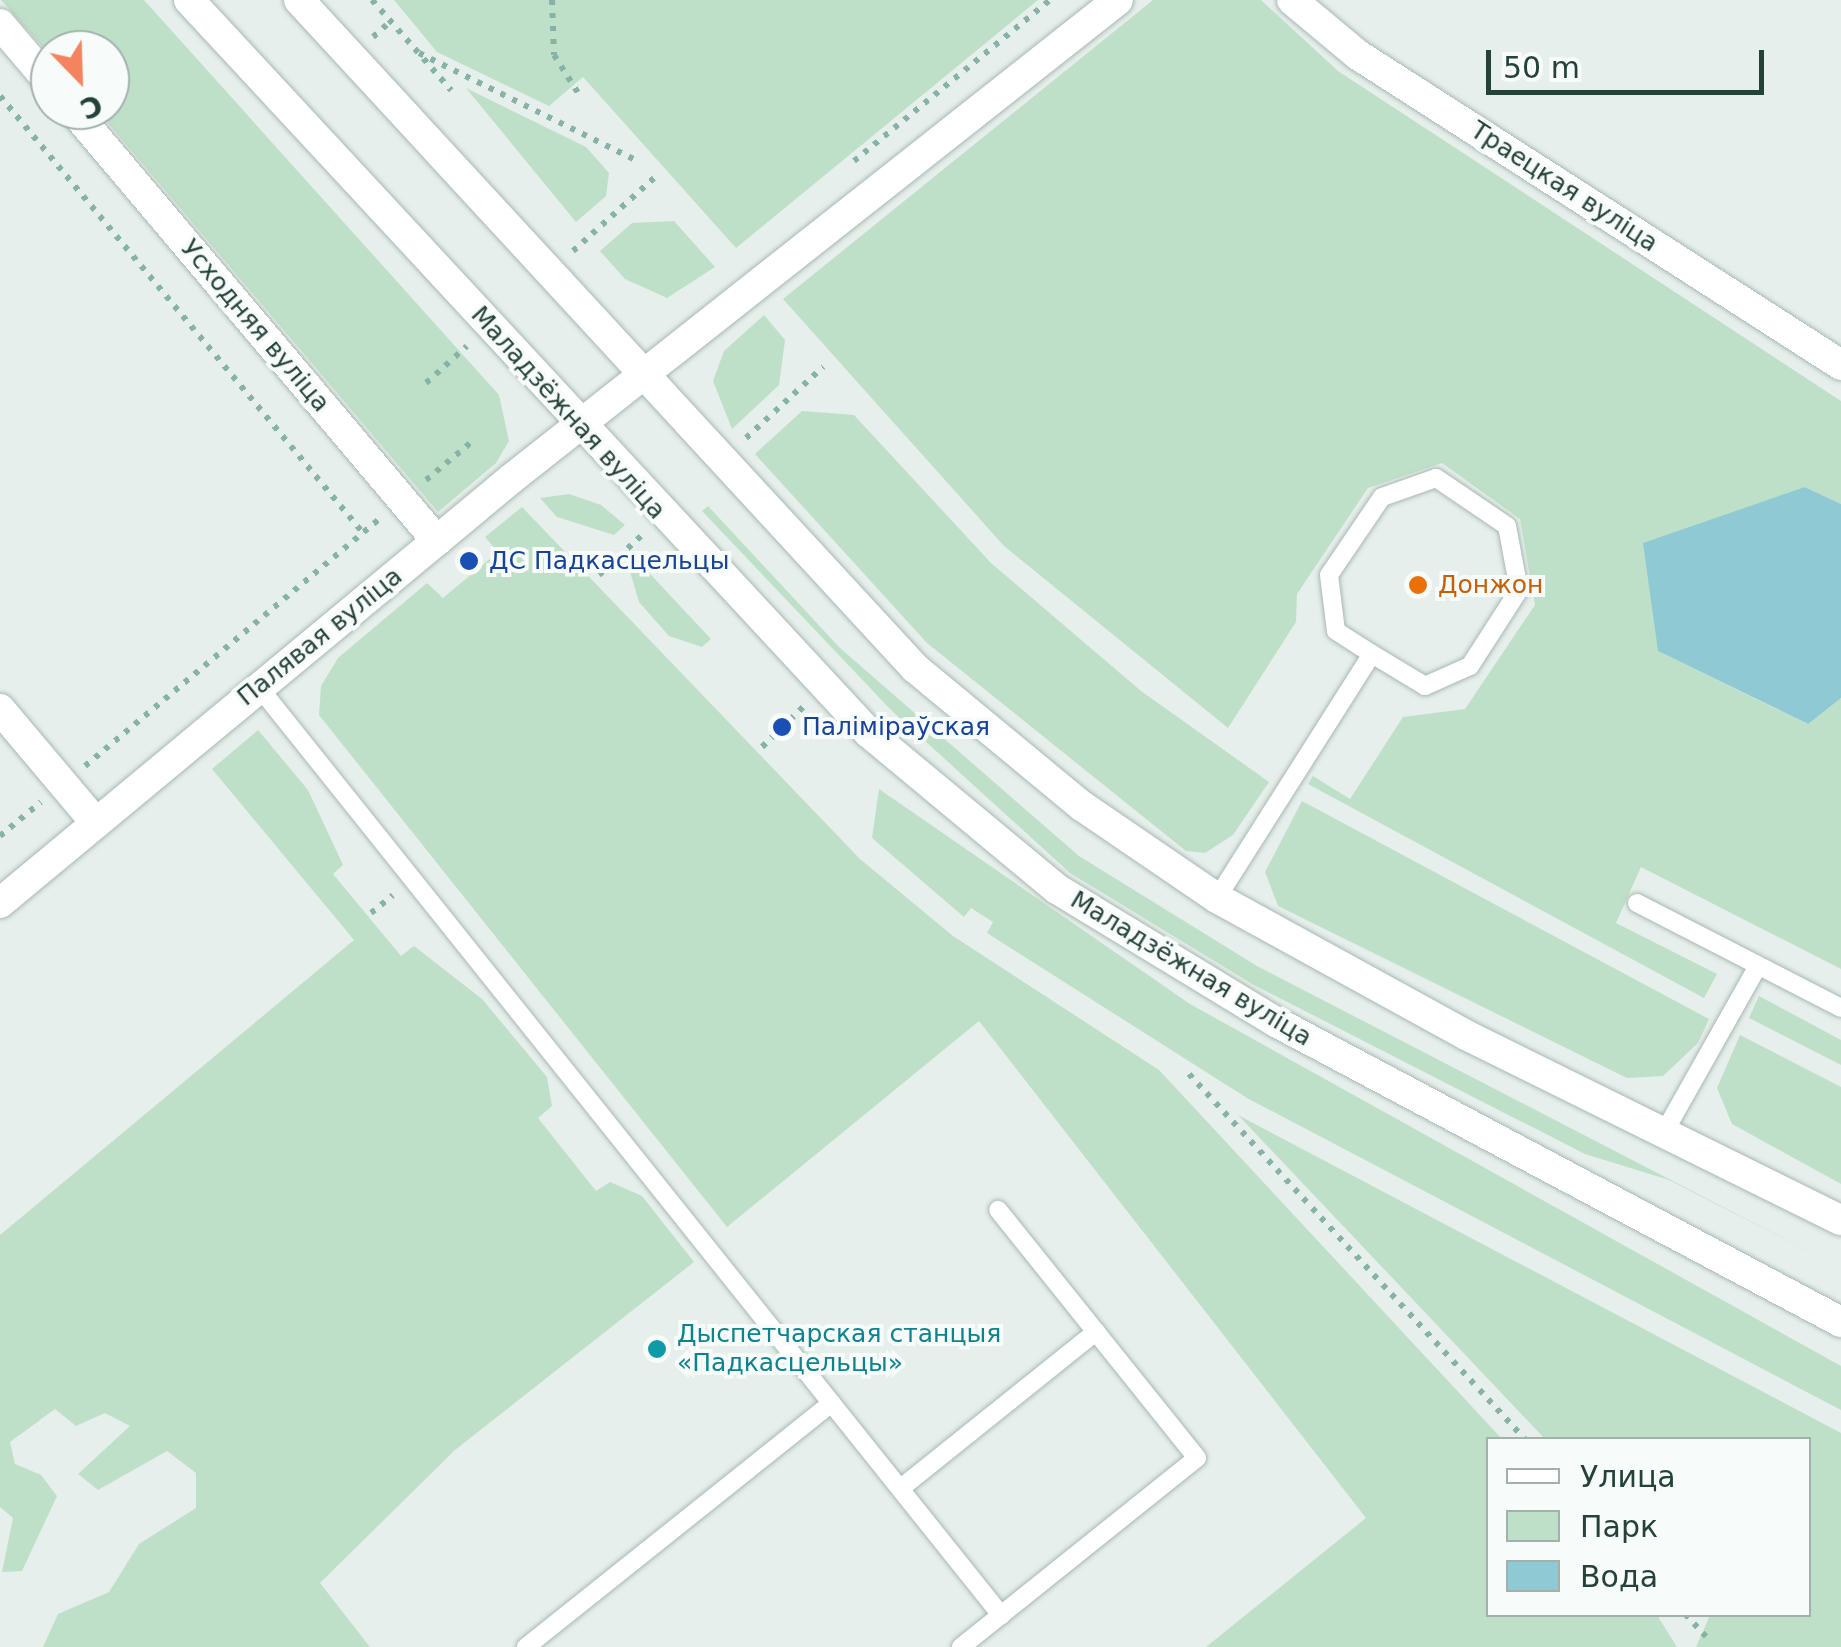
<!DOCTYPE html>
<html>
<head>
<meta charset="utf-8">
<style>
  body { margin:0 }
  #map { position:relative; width:1841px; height:1647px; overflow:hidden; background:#e6efeb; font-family:"DejaVu Sans",sans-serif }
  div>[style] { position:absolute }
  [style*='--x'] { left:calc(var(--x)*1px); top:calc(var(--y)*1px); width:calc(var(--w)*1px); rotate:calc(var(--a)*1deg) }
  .green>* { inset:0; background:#bfe0c8 }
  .water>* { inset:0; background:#8ec9d4 }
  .path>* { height:6px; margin-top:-3px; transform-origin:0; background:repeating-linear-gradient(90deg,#86b3a5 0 5px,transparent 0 13px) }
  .roads { filter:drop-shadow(0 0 2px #a8b8b2) drop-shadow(0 0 2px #a8b8b2) }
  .service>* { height:18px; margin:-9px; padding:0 9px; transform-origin:9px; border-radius:9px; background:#fff }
  .minor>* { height:30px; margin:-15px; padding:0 15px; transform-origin:15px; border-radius:15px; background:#fff }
  .secondary>* { height:30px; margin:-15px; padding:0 15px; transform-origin:15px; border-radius:15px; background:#fff }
  .dots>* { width:28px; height:28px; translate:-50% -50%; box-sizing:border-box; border:5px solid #f7fbf9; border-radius:50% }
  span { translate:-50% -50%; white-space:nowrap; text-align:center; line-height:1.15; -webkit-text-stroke:8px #f7fbf9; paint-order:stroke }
  .street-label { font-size:25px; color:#24423a }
  .transit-label { font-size:25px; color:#164399 }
  .left { translate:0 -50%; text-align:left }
  .food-label { font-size:25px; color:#c56008 }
  .culture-label { font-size:25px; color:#0d838f }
  .legend { position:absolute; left:1486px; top:1437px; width:325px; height:180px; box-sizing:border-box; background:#f7fbf9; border:2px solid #a3b1ad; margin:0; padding:12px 18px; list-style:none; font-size:30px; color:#24423a }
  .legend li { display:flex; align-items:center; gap:20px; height:50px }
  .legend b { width:50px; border:2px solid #a3b1ad }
  .north { position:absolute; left:30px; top:30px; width:100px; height:100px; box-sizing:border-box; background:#f7fbf9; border:2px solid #a3b1ad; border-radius:50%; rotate:157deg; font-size:28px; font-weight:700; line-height:40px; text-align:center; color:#24423a }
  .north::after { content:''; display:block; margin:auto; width:35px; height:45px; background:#f4845f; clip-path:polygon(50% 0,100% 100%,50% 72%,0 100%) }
  .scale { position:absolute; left:1486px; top:50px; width:278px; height:45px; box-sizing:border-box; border:5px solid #24423a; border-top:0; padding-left:12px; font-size:30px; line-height:35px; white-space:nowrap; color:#24423a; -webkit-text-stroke:8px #f7fbf9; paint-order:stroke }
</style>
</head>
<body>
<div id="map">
  <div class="green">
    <div style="clip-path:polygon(1px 0,144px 0,499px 395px,509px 441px,496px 463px,438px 512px,97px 110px,110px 110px,110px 50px,50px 55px)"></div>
    <div style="clip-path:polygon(394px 0,1038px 0,736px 248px,583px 77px,549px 106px,437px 52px)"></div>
    <div style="clip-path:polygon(1153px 0,1261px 0,1338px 71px,1841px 401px,1841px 504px,1805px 487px,1658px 651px,1807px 724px,1841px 698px,1841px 969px,1641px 867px,1616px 923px,1717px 974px,1704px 998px,1308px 784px,1313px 776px,1350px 799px,1403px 717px,1465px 709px,1535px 605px,1520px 519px,1442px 463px,1368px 488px,1297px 594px,1296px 622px,1228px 728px,1004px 546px,783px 299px)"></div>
    <div style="clip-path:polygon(466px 88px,586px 147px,609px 173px,606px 196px,576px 222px)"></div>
    <div style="clip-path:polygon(674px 221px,715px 267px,667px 298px,625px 279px,600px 251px,632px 223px)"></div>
    <div style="clip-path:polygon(764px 315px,785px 340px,779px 385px,732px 429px,713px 381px,724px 351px)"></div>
    <div style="clip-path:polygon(802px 411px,854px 415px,991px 563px,1141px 691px,1269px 782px,1233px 835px,1205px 853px,1186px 851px,927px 643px,755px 454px)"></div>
    <div style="clip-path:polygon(569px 494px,601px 505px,625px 525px,614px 535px,557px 517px,540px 498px)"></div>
    <div style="clip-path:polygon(708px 506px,840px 648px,1079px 856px,1257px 966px,1841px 1268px,1669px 1180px,1585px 1154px,1252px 984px,1070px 873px,891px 710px,702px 511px)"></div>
    <div style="clip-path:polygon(522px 507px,860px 859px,953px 936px,1159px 1070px,1502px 1439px,1488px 1440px,1488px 1614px,1657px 1615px,1677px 1647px,1206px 1647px,1366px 1518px,979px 1021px,727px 1227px,319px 715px,321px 686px,338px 658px,427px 583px,443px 598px,498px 552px,485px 537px)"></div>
    <div style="clip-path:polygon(638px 561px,711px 639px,702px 647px,669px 636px,639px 602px,629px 568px)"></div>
    <div style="clip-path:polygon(258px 730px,308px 790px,343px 865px,333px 874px,401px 956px,414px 946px,482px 999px,547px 1077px,552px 1106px,538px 1118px,596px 1191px,610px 1182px,642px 1196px,694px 1262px,455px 1450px,320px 1583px,370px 1647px,43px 1647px,58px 1614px,109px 1592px,139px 1544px,196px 1508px,196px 1473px,167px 1451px,98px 1490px,78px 1474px,130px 1426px,105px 1413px,76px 1426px,55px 1409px,10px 1442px,15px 1464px,41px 1475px,57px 1496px,22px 1571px,2px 1572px,13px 1518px,0 1507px,0 1235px,354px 940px,212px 769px)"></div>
    <div style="clip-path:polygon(879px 789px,1190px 1004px,1841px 1366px,1841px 1410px,1247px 1098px,987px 933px,993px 922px,971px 908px,964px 917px,872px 838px)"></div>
    <div style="clip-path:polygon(1302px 801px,1709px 1019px,1698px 1043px,1663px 1076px,1627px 1078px,1278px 906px,1265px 872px)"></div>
    <div style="clip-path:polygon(1759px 996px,1841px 1040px,1841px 1065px,1749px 1018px)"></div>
    <div style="clip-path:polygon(1740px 1035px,1841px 1087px,1841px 1184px,1732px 1124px,1717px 1088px)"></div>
    <div style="clip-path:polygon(1238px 1115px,1841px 1433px,1841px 1647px,1696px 1647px,1710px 1615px,1808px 1614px,1808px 1440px,1545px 1439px)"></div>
  </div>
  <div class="water">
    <div style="clip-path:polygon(1805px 487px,1841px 504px,1841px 698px,1808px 724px,1658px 651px,1643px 543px)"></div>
  </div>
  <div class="path">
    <div style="--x:372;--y:0;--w:120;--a:48.7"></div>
    <div style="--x:552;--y:0;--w:55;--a:87.9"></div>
    <div style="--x:554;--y:55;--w:49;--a:57.6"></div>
    <div style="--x:373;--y:37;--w:24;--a:-42"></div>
    <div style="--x:419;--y:53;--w:246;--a:26.3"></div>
    <div style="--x:0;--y:96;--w:568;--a:50.28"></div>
    <div style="--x:854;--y:161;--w:254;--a:-39.4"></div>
    <div style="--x:573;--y:251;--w:109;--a:-42"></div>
    <div style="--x:426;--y:383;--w:55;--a:-42.1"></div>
    <div style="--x:746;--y:438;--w:105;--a:-42.7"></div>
    <div style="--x:426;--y:480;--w:64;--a:-39.9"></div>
    <div style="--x:599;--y:575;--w:59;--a:-42.9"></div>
    <div style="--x:762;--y:747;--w:59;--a:-44.3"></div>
    <div style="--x:85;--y:766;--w:383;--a:-40"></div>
    <div style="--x:0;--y:836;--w:53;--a:-39.7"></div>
    <div style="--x:371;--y:913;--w:28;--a:-39"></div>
    <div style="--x:1189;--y:1074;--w:497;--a:47.4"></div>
    <div style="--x:1685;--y:1614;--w:37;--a:47"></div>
  </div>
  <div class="roads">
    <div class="service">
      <div style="--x:258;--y:686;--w:1190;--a:51.35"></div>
      <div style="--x:1217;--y:898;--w:289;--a:-57.6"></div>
      <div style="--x:1372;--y:654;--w:62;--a:31.1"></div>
      <div style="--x:1425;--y:686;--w:49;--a:-24"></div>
      <div style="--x:1470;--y:666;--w:90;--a:-57.2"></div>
      <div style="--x:1519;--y:590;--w:65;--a:-100.6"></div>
      <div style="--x:1507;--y:526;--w:86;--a:-145.9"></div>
      <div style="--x:1436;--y:478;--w:57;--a:160.6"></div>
      <div style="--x:1382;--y:497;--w:94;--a:124.2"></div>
      <div style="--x:1329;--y:575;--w:56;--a:82.9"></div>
      <div style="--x:1336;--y:631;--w:43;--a:32.6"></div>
      <div style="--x:1637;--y:903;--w:229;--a:27.2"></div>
      <div style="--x:1666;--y:1129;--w:187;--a:-60.6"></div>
      <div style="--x:901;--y:1488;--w:250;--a:-38.7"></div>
      <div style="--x:526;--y:1647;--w:391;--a:-38.6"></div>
      <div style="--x:961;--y:1647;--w:302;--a:-38.7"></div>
      <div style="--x:1197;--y:1458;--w:318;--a:-128.7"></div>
    </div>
    <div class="minor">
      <div style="--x:1292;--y:0;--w:86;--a:39.8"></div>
      <div style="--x:1358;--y:55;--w:574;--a:32.69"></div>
      <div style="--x:0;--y:24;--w:77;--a:49.7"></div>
      <div style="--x:73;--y:110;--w:564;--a:49.82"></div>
      <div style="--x:0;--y:709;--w:149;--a:49.9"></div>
      <div style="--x:0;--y:903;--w:664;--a:-39.68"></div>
      <div style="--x:511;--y:479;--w:773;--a:-38.28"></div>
    </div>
    <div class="secondary">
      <div style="--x:189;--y:0;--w:1000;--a:47.15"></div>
      <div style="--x:869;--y:733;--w:244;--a:39.7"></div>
      <div style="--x:1057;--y:889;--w:256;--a:31.3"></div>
      <div style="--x:1276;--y:1022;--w:640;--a:27.97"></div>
      <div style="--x:299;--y:0;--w:909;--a:47.32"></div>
      <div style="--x:915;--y:668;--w:217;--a:39.6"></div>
      <div style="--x:1082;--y:806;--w:163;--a:34.3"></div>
      <div style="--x:1217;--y:898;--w:284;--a:28.8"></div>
      <div style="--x:1466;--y:1035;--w:418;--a:26.3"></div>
    </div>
  </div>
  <div class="dots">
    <div style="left:469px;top:561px;background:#1a4fb4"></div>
    <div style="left:1418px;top:585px;background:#e8710a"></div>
    <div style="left:782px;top:727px;background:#1a4fb4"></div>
    <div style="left:657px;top:1349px;background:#0f9aa8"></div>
  </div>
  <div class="street-label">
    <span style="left:1564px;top:187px;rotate:33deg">Траецкая вуліца</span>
    <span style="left:255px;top:326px;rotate:50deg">Усходняя вуліца</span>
    <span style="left:568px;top:413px;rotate:48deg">Маладзёжная вуліца</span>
    <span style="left:320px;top:637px;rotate:-39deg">Палявая вуліца</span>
    <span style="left:1191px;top:969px;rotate:31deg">Маладзёжная вуліца</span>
  </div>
  <div class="transit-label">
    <span class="left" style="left:489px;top:561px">ДС Падкасцельцы</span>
    <span class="left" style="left:802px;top:727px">Паліміраўская</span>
  </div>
  <div class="food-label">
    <span class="left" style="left:1438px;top:585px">Донжон</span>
  </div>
  <div class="culture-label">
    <span class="left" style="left:677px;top:1349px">Дыспетчарская станцыя<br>«Падкасцельцы»</span>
  </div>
  <ul class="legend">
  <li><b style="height:12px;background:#fff"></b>Улица</li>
  <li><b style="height:28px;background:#bfe0c8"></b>Парк</li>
  <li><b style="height:28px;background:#8ec9d4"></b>Вода</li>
  </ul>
  <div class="north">С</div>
  <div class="scale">50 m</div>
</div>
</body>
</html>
